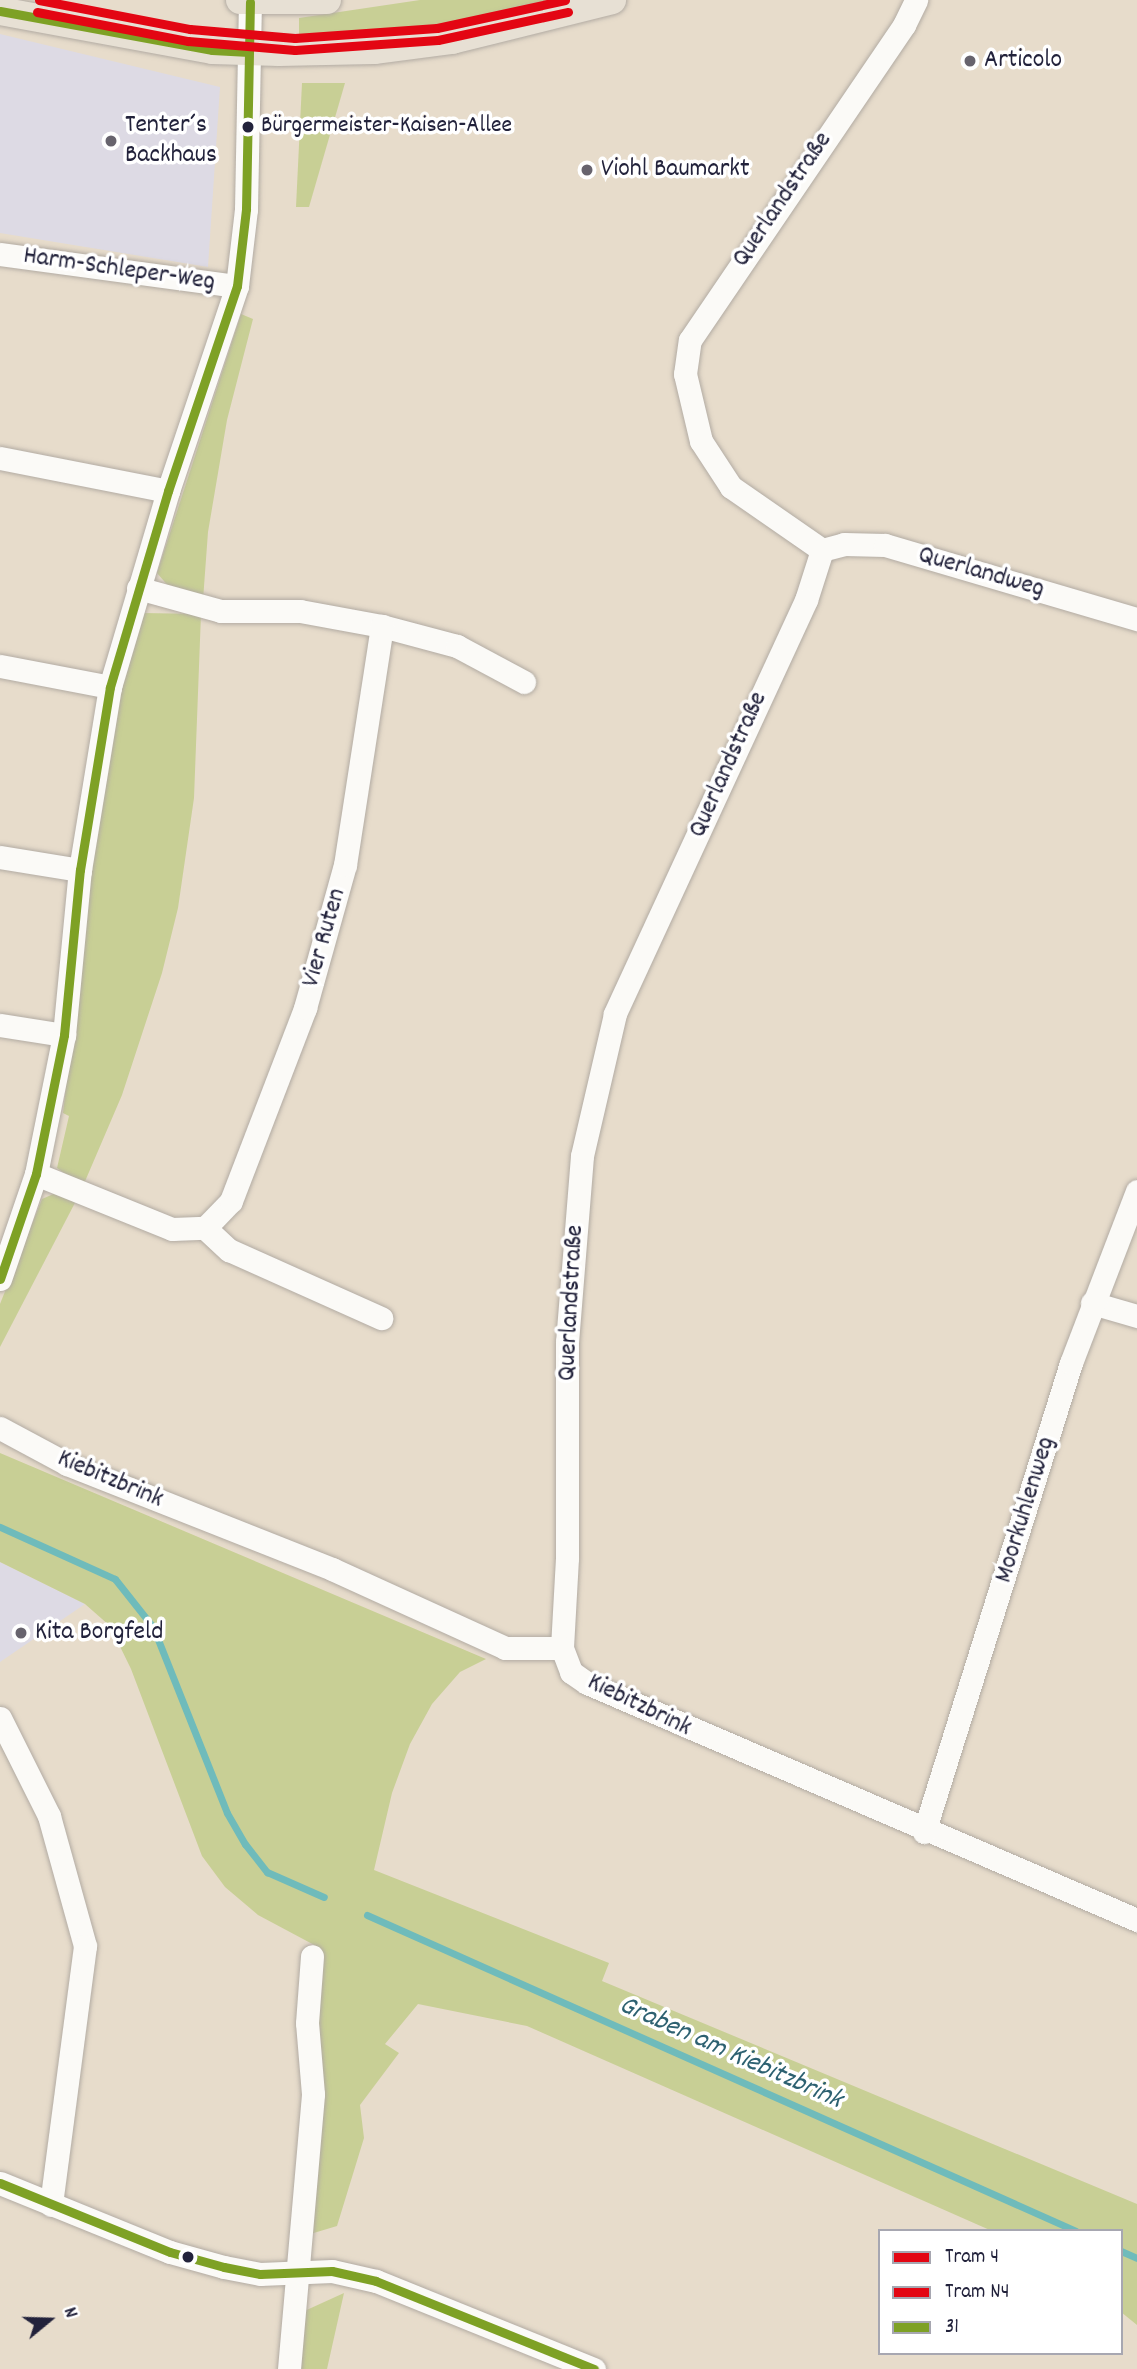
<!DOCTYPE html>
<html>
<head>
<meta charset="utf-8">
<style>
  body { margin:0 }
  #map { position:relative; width:1137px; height:2369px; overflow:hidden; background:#e7dccb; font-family:Dekko,sans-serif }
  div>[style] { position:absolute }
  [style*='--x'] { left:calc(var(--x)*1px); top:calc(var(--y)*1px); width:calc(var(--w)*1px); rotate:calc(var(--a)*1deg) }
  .built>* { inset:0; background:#dddae4 }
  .green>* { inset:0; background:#c8cf95 }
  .stream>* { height:7px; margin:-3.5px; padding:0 3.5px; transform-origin:3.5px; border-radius:3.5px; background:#6fbbbb }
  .roads { filter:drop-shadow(0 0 2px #b2aba3) drop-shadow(0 0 2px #b2aba3) }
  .minor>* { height:23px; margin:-11.5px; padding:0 11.5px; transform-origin:11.5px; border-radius:11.5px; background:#fbfaf7 }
  .major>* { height:28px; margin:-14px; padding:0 14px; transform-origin:14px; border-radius:14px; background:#e7e0d4 }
  .bus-1>* { height:9px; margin:-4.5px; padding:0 4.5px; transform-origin:4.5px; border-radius:4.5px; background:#7ea125 }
  .tram-1>* { height:9px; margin:-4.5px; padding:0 4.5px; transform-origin:4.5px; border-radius:4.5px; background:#e30613 }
  .tram-2>* { height:9px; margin:-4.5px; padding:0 4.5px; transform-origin:4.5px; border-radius:4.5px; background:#e30613 }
  .dots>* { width:19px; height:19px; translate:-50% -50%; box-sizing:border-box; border:4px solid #fff; border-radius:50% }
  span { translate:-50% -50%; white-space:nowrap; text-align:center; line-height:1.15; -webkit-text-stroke:7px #fff; paint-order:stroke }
  .bus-label { font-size:24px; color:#22223b }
  .left { translate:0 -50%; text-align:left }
  .poi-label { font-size:26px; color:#22223b }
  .street-label { font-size:26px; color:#22223b }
  .water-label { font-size:28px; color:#2d6171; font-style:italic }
  .legend { position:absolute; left:878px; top:2229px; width:245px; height:126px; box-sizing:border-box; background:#fff; border:2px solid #a7a7b1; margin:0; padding:9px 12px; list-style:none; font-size:21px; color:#22223b }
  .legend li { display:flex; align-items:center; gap:14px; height:35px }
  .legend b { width:35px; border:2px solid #a7a7b1 }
  .north { position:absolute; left:14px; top:2285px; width:70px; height:70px; -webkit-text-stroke:5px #fff; paint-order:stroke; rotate:71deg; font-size:19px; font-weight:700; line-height:28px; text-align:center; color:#22223b }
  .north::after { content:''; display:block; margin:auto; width:24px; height:32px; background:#22223b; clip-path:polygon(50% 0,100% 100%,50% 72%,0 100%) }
</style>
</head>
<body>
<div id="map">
  <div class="built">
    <div style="clip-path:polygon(0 34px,220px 87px,208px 267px,0 233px)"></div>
    <div style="clip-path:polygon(0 1562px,85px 1604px,0 1662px)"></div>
  </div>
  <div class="green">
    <div style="clip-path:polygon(420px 0,587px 0,472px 29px,299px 45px,299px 18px)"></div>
    <div style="clip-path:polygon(302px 83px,345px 83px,309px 207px,296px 207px)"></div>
    <div style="clip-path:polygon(241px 314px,253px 319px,227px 420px,208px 532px,203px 600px,170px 588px,157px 573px)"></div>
    <div style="clip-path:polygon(143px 613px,201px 614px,194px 798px,178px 908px,162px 973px,122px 1095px,83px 1186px,57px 1168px,69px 1116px,63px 1113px,91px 865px,120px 689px)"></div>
    <div style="clip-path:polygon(58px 1192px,78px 1197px,0 1347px,0 1304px,42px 1199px)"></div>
    <div style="clip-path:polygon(0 1453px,486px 1659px,460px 1672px,432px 1704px,410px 1744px,392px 1793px,374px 1870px,609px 1963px,602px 1981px,1137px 2204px,1137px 2325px,1121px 2312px,1121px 2231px,992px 2231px,527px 2026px,418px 2004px,385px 2044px,399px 2053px,360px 2105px,364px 2138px,337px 2226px,307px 2235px,318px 1947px,258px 1915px,225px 1887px,202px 1856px,131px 1669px,110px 1626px,85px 1604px,0 1562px)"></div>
    <div style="clip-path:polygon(344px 2293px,327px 2369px,295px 2369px,300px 2313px)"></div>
  </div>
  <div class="stream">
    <div style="--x:0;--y:1527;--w:126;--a:24.3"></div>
    <div style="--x:115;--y:1579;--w:61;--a:51.6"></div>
    <div style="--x:153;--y:1627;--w:200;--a:68.3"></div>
    <div style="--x:227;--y:1813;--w:36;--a:60"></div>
    <div style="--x:245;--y:1844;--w:36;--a:52"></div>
    <div style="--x:267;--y:1872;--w:62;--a:23.7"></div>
    <div style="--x:367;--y:1915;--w:776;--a:24.02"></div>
    <div style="--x:1121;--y:2251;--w:17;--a:24"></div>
  </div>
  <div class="roads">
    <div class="minor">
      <div style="--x:0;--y:254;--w:239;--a:7.7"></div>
      <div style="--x:0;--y:458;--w:171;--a:11.1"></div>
      <div style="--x:822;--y:550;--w:52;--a:107.7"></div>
      <div style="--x:806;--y:600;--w:456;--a:114.8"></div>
      <div style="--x:615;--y:1014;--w:146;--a:103.1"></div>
      <div style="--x:582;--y:1156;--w:187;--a:94.6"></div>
      <div style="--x:567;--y:1342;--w:216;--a:90"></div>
      <div style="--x:567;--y:1558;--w:90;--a:93.2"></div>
      <div style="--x:562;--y:1648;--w:26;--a:69"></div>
      <div style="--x:571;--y:1672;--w:19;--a:35"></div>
      <div style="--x:587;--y:1683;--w:599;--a:23.31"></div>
      <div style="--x:822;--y:550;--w:111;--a:-145.3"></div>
      <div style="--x:731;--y:487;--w:55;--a:-123.1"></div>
      <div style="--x:701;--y:441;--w:69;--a:-103.4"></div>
      <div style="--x:685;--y:374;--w:34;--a:-82"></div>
      <div style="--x:690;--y:340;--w:381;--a:-55.8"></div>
      <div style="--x:904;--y:25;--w:28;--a:-64"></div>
      <div style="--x:822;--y:550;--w:23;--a:-15"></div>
      <div style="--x:844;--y:544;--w:41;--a:1.4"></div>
      <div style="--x:885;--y:545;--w:263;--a:16.4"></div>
      <div style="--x:138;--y:588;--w:86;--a:15.5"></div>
      <div style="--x:221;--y:611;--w:79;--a:0"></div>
      <div style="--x:300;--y:611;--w:83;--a:10.4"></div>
      <div style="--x:382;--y:626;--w:78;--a:14.9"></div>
      <div style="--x:457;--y:646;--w:76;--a:28.2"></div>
      <div style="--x:0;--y:666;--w:112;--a:10.8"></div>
      <div style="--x:0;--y:857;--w:81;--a:9.2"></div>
      <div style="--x:0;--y:1025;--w:65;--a:8.9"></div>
      <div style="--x:36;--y:1174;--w:147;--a:22"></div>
      <div style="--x:172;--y:1229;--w:33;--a:-2"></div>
      <div style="--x:205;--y:1228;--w:33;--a:43"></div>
      <div style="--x:229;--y:1250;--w:167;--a:24.1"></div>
      <div style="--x:205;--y:1228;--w:37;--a:-46"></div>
      <div style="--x:231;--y:1201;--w:207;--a:-69"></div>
      <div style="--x:305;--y:1008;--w:148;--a:-74.4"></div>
      <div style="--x:345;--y:865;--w:242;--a:-81.2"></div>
      <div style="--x:0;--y:1279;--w:111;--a:-71.1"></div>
      <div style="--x:36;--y:1174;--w:142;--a:-78.6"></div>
      <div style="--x:64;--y:1035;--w:166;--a:-84.5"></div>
      <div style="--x:80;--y:870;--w:185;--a:-80.7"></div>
      <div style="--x:110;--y:687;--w:204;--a:-73.5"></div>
      <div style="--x:168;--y:491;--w:216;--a:-71.4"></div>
      <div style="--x:237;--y:286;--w:78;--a:-83.3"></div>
      <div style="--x:246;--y:209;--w:207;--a:-88.9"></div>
      <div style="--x:1092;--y:1303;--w:47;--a:16.1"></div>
      <div style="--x:0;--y:1428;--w:76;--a:28.2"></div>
      <div style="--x:67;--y:1464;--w:285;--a:21.6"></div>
      <div style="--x:332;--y:1569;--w:190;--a:24.5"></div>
      <div style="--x:505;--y:1648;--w:57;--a:0"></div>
      <div style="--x:0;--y:1718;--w:110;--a:63.4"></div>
      <div style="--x:49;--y:1816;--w:135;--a:74.5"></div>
      <div style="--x:85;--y:1946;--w:261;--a:97.5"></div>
      <div style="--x:924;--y:1832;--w:491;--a:-72.6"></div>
      <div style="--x:1071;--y:1363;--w:184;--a:-69"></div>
      <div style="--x:0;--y:2183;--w:183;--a:22.1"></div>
      <div style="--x:170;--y:2252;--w:56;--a:15.5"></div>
      <div style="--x:224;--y:2267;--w:37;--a:11"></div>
      <div style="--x:260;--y:2274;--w:72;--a:-2.4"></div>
      <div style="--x:332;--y:2271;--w:45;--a:12.8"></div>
      <div style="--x:376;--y:2281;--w:235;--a:22"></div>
      <div style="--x:289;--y:2369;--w:276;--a:-85"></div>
      <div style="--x:313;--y:2094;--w:71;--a:-94.8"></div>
      <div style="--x:307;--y:2023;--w:67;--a:-85.7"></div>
    </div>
    <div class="major">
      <div style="--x:240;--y:0;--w:87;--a:0"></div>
      <div style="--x:0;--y:11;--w:216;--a:10.4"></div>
      <div style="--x:212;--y:50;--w:67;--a:1.7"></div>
      <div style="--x:279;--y:52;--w:95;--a:-1.2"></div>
      <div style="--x:374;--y:50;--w:79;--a:-7.3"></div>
      <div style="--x:452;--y:40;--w:165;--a:-14"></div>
    </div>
  </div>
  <div class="bus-1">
    <div style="--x:0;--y:11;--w:216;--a:10.4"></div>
    <div style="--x:212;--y:50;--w:37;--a:3"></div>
    <div style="--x:0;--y:1279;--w:111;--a:-71.1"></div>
    <div style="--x:36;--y:1174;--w:142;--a:-78.6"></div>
    <div style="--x:64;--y:1035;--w:166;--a:-84.5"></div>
    <div style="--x:80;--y:870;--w:185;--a:-80.7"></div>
    <div style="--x:110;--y:687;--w:204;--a:-73.5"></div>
    <div style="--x:168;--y:491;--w:216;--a:-71.4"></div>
    <div style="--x:237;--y:286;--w:78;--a:-83.3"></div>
    <div style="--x:246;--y:209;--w:207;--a:-88.9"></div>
    <div style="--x:0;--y:2183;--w:183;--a:22.1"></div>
    <div style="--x:170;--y:2252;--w:56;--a:15.5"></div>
    <div style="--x:224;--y:2267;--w:37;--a:11"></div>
    <div style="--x:260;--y:2274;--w:72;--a:-2.4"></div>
    <div style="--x:332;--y:2271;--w:45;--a:12.8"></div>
    <div style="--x:376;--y:2281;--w:235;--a:22"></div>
  </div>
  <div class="tram-1">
    <div style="--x:39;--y:0;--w:154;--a:10.9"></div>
    <div style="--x:190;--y:29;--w:105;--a:4.9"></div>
    <div style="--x:295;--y:38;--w:142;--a:-4"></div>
    <div style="--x:437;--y:28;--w:131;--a:-12.3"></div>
  </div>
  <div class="tram-2">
    <div style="--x:37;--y:12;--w:154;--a:10.9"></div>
    <div style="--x:188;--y:41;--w:107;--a:4.8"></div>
    <div style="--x:295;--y:50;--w:143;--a:-4"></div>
    <div style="--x:438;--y:40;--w:133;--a:-12.2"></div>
  </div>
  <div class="dots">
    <div style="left:970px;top:61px;background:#67636d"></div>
    <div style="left:248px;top:127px;background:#22223b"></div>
    <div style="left:111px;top:141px;background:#67636d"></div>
    <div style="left:587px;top:170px;background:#67636d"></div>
    <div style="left:21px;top:1633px;background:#67636d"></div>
    <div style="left:188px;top:2257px;background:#22223b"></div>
  </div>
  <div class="bus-label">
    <span class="left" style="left:261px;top:127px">Bürgermeister-Kaisen-Allee</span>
  </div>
  <div class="poi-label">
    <span class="left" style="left:984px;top:61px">Articolo</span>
    <span class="left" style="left:125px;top:141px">Tenter´s<br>Backhaus</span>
    <span class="left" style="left:601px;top:170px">Viohl Baumarkt</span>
    <span class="left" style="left:35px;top:1633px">Kita Borgfeld</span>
  </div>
  <div class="street-label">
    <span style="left:783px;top:200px;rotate:-56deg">Querlandstraße</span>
    <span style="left:119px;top:270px;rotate:8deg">Harm-Schleper-Weg</span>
    <span style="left:981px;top:573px;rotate:16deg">Querlandweg</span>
    <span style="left:729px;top:765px;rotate:-66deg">Querlandstraße</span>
    <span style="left:325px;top:938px;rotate:-74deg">Vier Ruten</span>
    <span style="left:572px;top:1303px;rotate:-87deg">Querlandstraße</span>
    <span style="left:110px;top:1480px;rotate:23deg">Kiebitzbrink</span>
    <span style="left:1026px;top:1510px;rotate:-73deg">Moorkuhlenweg</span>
    <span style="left:639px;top:1706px;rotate:26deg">Kiebitzbrink</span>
  </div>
  <div class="water-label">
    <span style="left:730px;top:2054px;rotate:24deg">Graben am Kiebitzbrink</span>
  </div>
  <ul class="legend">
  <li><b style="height:9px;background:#e30613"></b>Tram 4</li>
  <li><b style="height:9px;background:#e30613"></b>Tram N4</li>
  <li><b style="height:9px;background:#7ea125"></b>31</li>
  </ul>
  <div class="north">N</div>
</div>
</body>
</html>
